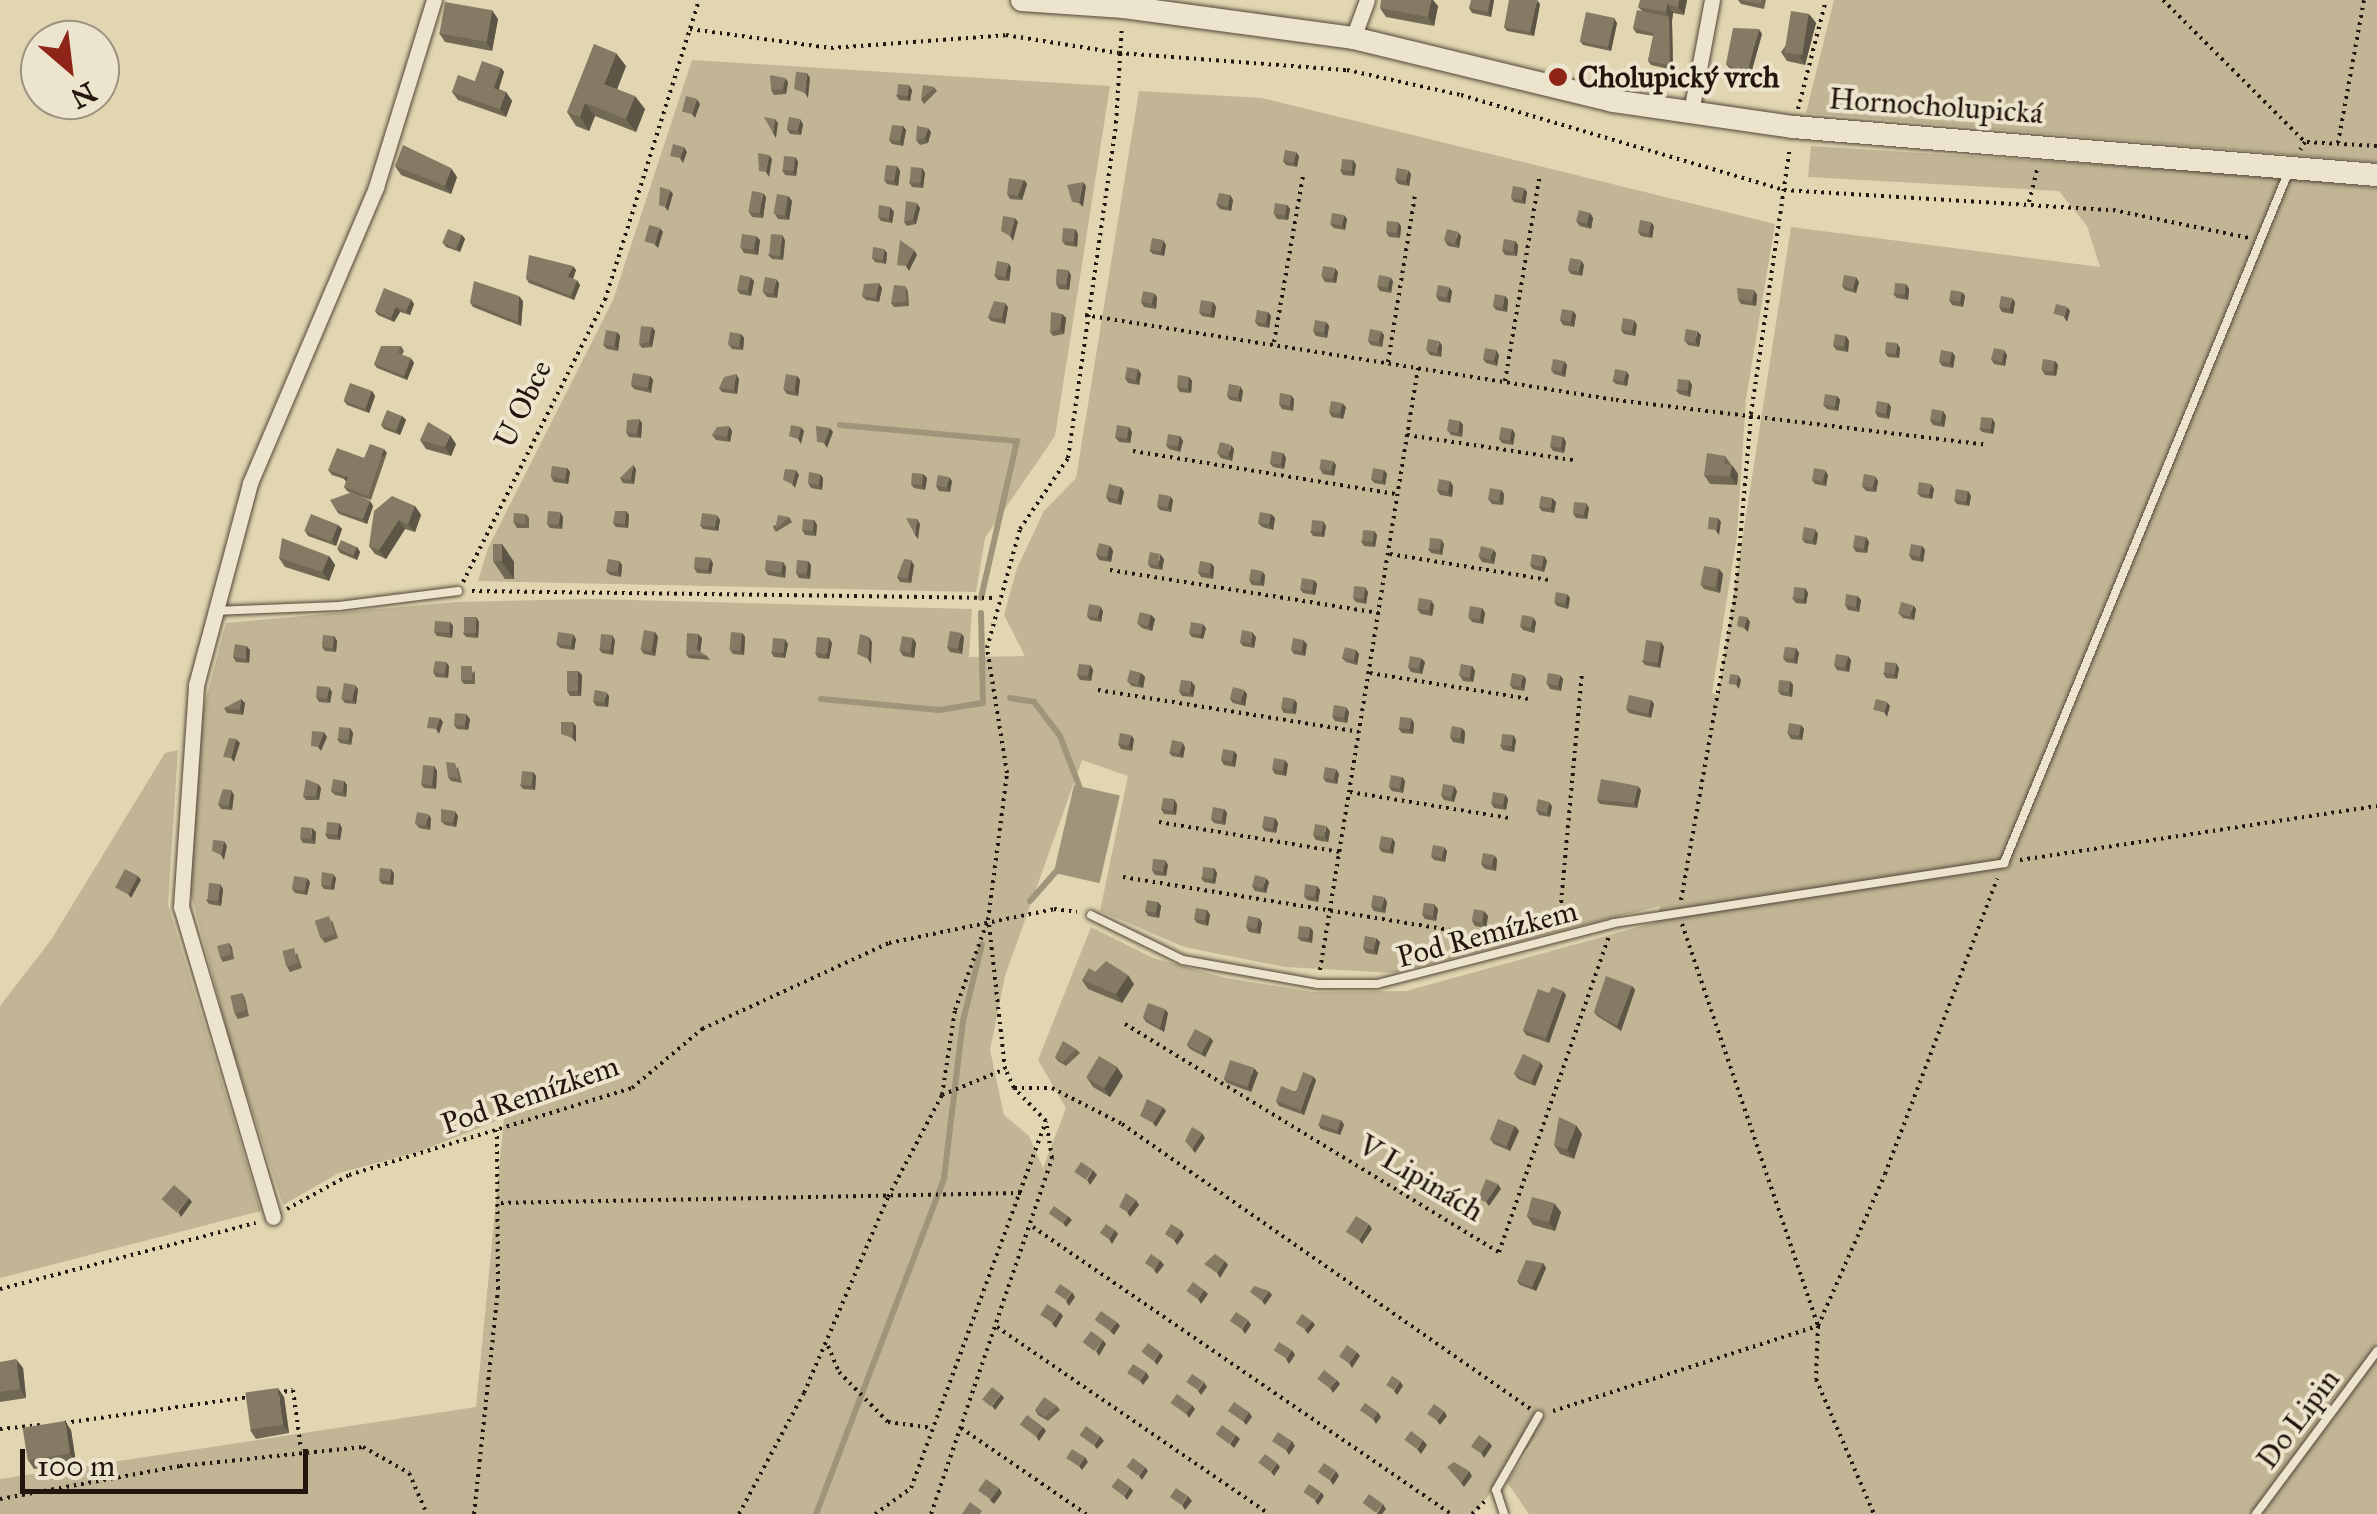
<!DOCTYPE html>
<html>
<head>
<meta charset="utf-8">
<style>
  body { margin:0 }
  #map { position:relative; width:2377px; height:1514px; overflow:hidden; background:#e1d6b1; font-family:"IM FELL Great Primer",serif }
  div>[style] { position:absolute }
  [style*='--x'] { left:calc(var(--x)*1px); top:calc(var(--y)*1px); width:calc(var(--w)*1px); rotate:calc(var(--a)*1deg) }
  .green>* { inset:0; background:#c1b595 }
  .water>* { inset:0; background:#a0957a; transform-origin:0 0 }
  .stream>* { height:6px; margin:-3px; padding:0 3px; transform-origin:3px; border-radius:3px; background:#a0957a }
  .path>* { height:4px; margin-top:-2px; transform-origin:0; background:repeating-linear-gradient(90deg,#22160e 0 2.5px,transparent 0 7.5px) }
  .roads { filter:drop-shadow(0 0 2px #524637) drop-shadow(0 0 2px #524637) }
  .lane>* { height:8px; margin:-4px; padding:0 4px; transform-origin:4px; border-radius:4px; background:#ece4cc }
  .street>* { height:15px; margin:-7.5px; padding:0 7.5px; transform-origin:7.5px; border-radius:7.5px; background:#ece4cc }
  .secondary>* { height:22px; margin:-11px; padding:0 11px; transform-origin:11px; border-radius:11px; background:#ece4cc }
  .wall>* { inset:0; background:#726955; transform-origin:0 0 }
  .shaded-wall>* { inset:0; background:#5d5545; transform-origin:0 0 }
  .building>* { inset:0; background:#857a63; transform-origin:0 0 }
  .dots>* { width:28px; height:28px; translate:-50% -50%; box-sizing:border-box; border:5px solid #ece4cc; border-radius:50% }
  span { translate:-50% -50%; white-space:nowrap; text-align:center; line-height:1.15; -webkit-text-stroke:8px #ece4cc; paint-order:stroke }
  .poi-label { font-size:30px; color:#22160e; font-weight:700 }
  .left { translate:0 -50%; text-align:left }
  .street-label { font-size:30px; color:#22160e }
  .north { position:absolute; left:20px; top:20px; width:100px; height:100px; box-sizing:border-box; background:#ece4cc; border:2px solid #9b9280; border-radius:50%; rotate:152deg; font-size:28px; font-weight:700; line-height:40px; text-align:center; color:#22160e }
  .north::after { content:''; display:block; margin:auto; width:35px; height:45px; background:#8f2418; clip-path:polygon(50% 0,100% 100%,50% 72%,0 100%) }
  .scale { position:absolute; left:20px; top:1449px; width:288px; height:45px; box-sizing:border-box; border:5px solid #22160e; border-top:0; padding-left:12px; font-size:30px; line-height:35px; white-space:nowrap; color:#22160e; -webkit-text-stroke:8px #ece4cc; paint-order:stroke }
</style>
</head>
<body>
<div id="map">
  <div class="green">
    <div style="clip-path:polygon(1834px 0,2377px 0,2377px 162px,1806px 113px)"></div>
    <div style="clip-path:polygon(692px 60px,1110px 86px,1055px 436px,985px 538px,976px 592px,478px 581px,488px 548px,613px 300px)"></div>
    <div style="clip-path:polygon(evenodd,1139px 91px,1262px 98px,1775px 224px,1746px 399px,1737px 535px,1712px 693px,1718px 695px,1791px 227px,2100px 267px,2087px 226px,2059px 191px,1808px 177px,1811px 146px,2282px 176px,2377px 188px,2377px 1514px,1529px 1514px,1507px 1482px,1538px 1436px,1473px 1514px,0 1514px,0 1479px,476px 1407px,504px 1118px,418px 1152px,339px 1173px,283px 1205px,231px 1046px,189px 886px,194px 745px,226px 623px,455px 602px,593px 599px,972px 609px,969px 657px,1025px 656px,1004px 615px,1017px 568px,1044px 511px,1076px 478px,1139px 91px,1082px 760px,1128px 776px,1100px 911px,1184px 947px,1285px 967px,1394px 973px,1660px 906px,1657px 922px,1406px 991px,1313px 992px,1226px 978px,1153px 958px,1091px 927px,1038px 1060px,1066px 1108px,1043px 1168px,1029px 1136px,1004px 1115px,990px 1050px,1005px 976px,1082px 760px)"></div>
    <div style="clip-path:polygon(178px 750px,168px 905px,261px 1211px,0 1278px,0 1006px,51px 940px,165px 753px)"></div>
  </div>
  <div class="water">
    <div style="left:1074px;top:785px;width:47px;height:90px;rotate:13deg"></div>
  </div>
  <div class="stream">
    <div style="--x:840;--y:425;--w:178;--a:5.2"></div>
    <div style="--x:1017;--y:441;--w:161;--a:102.9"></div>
    <div style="--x:981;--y:613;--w:90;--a:88.7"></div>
    <div style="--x:1010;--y:698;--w:24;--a:9"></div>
    <div style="--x:1034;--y:702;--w:43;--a:52.6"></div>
    <div style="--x:1060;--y:736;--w:59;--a:69.1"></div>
    <div style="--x:821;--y:699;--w:119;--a:5.3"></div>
    <div style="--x:939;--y:710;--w:44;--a:-9.2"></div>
    <div style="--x:1030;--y:901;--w:47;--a:-48.5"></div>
    <div style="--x:816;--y:1514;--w:360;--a:-69.1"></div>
    <div style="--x:944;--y:1178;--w:158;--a:-83.1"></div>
    <div style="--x:963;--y:1021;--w:79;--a:-76.1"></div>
  </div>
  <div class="path">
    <div style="--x:2163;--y:0;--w:201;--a:45"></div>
    <div style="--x:2305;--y:142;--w:9;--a:122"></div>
    <div style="--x:690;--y:29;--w:142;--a:7.7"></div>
    <div style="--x:831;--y:48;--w:175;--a:-4.2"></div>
    <div style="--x:1006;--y:35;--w:114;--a:9.1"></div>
    <div style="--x:1119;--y:53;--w:229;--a:4.3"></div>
    <div style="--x:1347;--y:70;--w:117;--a:12.4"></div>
    <div style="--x:1461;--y:95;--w:337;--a:16.4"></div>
    <div style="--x:1784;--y:190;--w:330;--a:3.5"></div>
    <div style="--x:2113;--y:210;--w:139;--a:11.6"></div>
    <div style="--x:1798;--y:109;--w:113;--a:-75.6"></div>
    <div style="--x:2307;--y:142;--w:70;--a:3.3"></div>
    <div style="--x:2338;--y:143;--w:145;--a:-79.7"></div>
    <div style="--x:2029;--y:202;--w:36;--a:-76"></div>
    <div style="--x:1085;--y:315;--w:538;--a:9.09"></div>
    <div style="--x:1616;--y:400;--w:373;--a:6.9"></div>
    <div style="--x:1274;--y:342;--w:169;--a:-80.1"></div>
    <div style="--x:1388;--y:362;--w:169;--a:-80.8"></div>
    <div style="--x:1505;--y:381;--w:209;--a:-80.4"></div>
    <div style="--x:1407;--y:435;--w:168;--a:8.6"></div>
    <div style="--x:1133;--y:451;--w:266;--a:9.3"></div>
    <div style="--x:1390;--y:554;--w:160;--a:9.3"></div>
    <div style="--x:1110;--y:570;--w:272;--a:9.1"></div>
    <div style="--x:463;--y:582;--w:316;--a:-63.3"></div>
    <div style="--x:605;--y:300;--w:314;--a:-72.6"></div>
    <div style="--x:472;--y:591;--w:525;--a:0.76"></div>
    <div style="--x:1370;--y:673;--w:160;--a:9.3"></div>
    <div style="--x:1098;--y:690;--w:264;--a:9.1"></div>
    <div style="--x:1350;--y:792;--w:160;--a:9.3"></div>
    <div style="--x:1159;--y:822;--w:183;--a:9.4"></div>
    <div style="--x:2020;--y:860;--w:361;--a:-8.6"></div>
    <div style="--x:1123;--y:877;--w:375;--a:9.2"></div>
    <div style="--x:1681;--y:900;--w:307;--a:-79.9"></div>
    <div style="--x:1735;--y:598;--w:185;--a:-85"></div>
    <div style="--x:1751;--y:414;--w:269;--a:-81.7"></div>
    <div style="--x:1682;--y:924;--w:424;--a:71.3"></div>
    <div style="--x:1818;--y:1326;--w:53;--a:92.2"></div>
    <div style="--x:1816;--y:1379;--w:147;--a:66.8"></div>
    <div style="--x:1559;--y:925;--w:255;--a:-84.8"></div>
    <div style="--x:1320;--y:970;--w:610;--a:-80.75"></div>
    <div style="--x:1125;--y:1024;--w:438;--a:31.4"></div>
    <div style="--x:1499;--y:1252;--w:334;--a:-70.8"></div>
    <div style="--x:1014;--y:1088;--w:38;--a:0"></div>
    <div style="--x:1052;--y:1088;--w:79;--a:27.2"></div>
    <div style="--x:1122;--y:1124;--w:499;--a:34.9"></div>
    <div style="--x:942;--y:1095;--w:68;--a:-22.4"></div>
    <div style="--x:501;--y:1203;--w:521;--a:-1.1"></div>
    <div style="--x:287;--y:1209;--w:71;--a:-28.7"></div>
    <div style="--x:349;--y:1175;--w:296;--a:-17.1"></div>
    <div style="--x:632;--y:1088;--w:92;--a:-40.1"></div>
    <div style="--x:702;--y:1029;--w:206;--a:-24.7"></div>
    <div style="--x:889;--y:943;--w:168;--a:-11.6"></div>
    <div style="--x:1054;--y:909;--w:23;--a:7"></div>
    <div style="--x:1033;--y:1227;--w:507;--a:34.47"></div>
    <div style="--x:0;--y:1289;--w:264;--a:-14.5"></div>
    <div style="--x:997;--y:1327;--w:330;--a:34.5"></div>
    <div style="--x:828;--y:1346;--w:28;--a:67"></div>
    <div style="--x:839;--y:1372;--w:70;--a:45.6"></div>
    <div style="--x:888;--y:1422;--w:45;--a:7.6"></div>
    <div style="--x:277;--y:1393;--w:16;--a:-11"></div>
    <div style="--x:293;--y:1390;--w:60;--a:82.3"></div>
    <div style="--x:1553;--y:1411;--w:278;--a:-17.8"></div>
    <div style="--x:1818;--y:1326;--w:166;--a:-66.2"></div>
    <div style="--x:1885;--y:1174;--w:316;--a:-69.2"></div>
    <div style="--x:64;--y:1423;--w:186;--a:-8"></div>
    <div style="--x:961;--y:1428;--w:152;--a:34.5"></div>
    <div style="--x:0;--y:1429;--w:40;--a:-5.7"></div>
    <div style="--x:0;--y:1499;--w:183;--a:-10.4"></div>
    <div style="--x:180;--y:1466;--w:184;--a:-5.9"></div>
    <div style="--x:363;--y:1447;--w:53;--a:29.5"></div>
    <div style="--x:409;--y:1473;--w:45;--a:66.3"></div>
    <div style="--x:474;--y:1514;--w:226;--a:-83.9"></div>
    <div style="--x:498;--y:1289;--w:159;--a:-90.4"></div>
    <div style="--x:739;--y:1514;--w:137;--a:-61.8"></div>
    <div style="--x:804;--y:1393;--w:213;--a:-66.8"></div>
    <div style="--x:888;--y:1197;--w:115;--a:-62.1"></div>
    <div style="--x:942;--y:1095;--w:86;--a:-81.3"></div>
    <div style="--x:955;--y:1010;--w:96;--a:-69.9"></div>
    <div style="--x:988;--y:920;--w:148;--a:-82.6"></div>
    <div style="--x:1007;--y:773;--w:127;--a:-99.1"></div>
    <div style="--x:987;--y:648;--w:123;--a:-74.5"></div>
    <div style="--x:1020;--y:529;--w:86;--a:-55.9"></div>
    <div style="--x:1068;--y:458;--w:338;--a:-81.8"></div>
    <div style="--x:1116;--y:123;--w:97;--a:-86.5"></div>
    <div style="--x:875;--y:1514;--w:44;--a:-35.8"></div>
    <div style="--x:911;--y:1488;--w:391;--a:-69.8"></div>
    <div style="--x:931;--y:1514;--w:376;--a:-71.2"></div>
    <div style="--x:1052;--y:1158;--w:37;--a:-99"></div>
    <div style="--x:1046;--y:1121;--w:46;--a:-134.1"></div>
    <div style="--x:1014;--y:1088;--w:21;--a:-115"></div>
    <div style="--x:1005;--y:1069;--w:145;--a:-96.3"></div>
    <div style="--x:1472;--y:1514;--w:20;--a:-45"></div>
  </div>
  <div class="roads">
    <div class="lane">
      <div style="--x:213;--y:611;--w:126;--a:-2.3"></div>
      <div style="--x:339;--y:606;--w:120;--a:-7.2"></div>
      <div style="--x:1091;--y:915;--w:102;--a:26.1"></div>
      <div style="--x:1183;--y:960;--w:137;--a:10.1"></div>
      <div style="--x:1318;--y:984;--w:59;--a:0"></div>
      <div style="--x:1377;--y:984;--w:245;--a:-14.4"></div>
      <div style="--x:1614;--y:923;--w:395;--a:-8.7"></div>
      <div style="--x:2004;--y:863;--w:746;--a:-67.63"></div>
      <div style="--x:1504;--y:1514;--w:25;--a:-108"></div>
      <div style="--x:1496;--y:1490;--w:86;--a:-60.2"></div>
      <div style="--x:2256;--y:1514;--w:203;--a:-53.4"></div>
    </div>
    <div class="street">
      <div style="--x:1353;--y:38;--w:40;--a:-69.8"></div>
      <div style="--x:1691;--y:112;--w:114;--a:-79.4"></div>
      <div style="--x:273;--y:1217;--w:323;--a:-106.5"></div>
      <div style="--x:181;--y:907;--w:223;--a:-86.1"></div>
      <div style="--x:196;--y:685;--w:209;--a:-75"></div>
      <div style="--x:250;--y:483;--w:322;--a:-66.9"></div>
      <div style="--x:376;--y:187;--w:196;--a:-72.8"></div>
    </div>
    <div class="secondary">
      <div style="--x:1022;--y:0;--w:102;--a:3.9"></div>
      <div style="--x:1124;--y:7;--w:231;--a:7.7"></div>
      <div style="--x:1353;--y:38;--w:268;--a:13.6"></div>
      <div style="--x:1613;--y:101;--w:182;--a:8.2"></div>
      <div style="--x:1793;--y:127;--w:586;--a:4.7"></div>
    </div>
  </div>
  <div class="wall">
    <div style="clip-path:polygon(1494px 0,1491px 17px,1472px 13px,1469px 8px)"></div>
    <div style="clip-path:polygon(1687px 0,1684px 15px,1673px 13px,1672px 21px,1673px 70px,1651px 65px,1648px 61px,1653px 36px,1636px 33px,1633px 28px,1642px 11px,1638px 7px)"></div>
    <div style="clip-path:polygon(1738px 0,1766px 0,1764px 9px,1741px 4px)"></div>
    <div style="clip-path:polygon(1540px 4px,1534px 36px,1507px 31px,1504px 27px)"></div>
    <div style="clip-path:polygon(1438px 6px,1434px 26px,1386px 17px,1380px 8px)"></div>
    <div style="clip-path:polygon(1809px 14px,1816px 23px,1805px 65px,1787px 61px,1781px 52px)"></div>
    <div style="clip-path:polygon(498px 19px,492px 51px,445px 42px,439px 33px)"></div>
    <div style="clip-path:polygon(1617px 23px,1611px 51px,1583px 45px,1580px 41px)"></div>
    <div style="clip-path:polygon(1762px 34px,1750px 77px,1729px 68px,1726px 64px)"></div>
    <div style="clip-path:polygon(626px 66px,617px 89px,645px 109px,636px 132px,595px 116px,589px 131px,576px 126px,567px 112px)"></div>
    <div style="clip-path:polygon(501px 68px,504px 72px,499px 89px,506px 92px,512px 101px,506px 117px,458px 100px,452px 92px)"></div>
    <div style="clip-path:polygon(788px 82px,786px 94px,774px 95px,771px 90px)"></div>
    <div style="clip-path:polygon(934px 87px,937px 91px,924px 104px,921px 99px)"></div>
    <div style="clip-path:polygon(912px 90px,910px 101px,899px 100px,896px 95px)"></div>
    <div style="clip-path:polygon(803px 124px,801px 135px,790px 134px,787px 129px)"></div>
    <div style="clip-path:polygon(903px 126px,906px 130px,903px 146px,892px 144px,889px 140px)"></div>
    <div style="clip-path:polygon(931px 132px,928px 143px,920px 145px,916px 140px)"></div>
    <div style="clip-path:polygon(1299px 156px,1297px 167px,1286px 165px,1283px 161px)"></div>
    <div style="clip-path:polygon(795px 157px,798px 162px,796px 176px,785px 175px,782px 170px)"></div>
    <div style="clip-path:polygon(1353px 160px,1356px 165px,1354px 176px,1343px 175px,1340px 170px)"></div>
    <div style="clip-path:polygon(395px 166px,457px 177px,451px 194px,401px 175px)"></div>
    <div style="clip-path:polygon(897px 166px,900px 171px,898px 186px,887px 184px,884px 180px)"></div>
    <div style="clip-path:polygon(922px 168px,925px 173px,923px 188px,912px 187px,909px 182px)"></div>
    <div style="clip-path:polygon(1411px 174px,1409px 186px,1398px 184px,1395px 179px)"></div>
    <div style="clip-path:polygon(1024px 180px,1027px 184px,1022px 200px,1010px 199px,1007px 194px)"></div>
    <div style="clip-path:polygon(1527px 192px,1525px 204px,1514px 202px,1511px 198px)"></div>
    <div style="clip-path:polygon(1230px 195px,1233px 200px,1231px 211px,1220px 209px,1216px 204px)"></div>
    <div style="clip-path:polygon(788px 196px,792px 201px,789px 220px,778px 219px,775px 214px)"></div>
    <div style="clip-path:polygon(766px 197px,763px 218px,752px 217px,749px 212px)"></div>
    <div style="clip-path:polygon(1287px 205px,1290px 209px,1288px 220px,1277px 219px,1274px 214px)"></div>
    <div style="clip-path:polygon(890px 207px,894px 212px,892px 223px,881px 221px,878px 217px)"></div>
    <div style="clip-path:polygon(920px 208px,916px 224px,907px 226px,904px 222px)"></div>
    <div style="clip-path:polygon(1590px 213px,1593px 218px,1591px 229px,1580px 226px,1576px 221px)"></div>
    <div style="clip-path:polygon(1347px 219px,1345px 230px,1334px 228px,1330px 224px)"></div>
    <div style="clip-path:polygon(1401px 226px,1400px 238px,1389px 237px,1386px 232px)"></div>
    <div style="clip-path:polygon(1654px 226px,1652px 238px,1641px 236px,1638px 232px)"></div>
    <div style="clip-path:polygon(1075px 229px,1078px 234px,1077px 247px,1065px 245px,1062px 241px)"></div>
    <div style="clip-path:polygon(462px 235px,465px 239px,460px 252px,446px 247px,443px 243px)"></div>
    <div style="clip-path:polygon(1461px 236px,1459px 248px,1448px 246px,1445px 241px)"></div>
    <div style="clip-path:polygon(760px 240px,758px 255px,744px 253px,741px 248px)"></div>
    <div style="clip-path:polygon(785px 240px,783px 260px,772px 259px,768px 255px)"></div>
    <div style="clip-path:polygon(1515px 241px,1518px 245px,1517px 256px,1505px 255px,1502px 250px)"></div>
    <div style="clip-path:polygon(1166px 245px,1164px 256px,1153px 254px,1149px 250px)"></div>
    <div style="clip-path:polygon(887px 253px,886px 264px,875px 262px,872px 258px)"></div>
    <div style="clip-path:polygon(1584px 265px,1582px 276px,1571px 274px,1568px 270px)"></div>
    <div style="clip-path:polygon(1011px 267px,1009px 281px,998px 280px,994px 275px)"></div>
    <div style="clip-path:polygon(576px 270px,573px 279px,580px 285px,574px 300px,529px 283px,526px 278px)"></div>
    <div style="clip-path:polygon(1338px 272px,1336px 283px,1325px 282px,1322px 277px)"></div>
    <div style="clip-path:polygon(1071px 275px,1069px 290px,1059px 289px,1056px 284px)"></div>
    <div style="clip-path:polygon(754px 281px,751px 296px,740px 294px,737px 290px)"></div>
    <div style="clip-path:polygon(1393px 281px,1391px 293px,1380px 291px,1377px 286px)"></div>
    <div style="clip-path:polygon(1859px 282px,1856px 293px,1845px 290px,1842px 286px)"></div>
    <div style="clip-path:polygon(779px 283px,777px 298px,767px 297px,763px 292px)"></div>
    <div style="clip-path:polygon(1906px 284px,1909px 289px,1908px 300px,1897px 298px,1893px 294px)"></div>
    <div style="clip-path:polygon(905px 286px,908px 291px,909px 306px,894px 307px,891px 303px)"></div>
    <div style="clip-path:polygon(882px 288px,879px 302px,866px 300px,862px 296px)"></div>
    <div style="clip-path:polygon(1452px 291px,1450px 303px,1439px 301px,1436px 296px)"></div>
    <div style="clip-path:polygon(1962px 292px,1965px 296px,1963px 307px,1952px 305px,1949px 300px)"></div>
    <div style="clip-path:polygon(1757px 295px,1756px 306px,1741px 304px,1738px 299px)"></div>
    <div style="clip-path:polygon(1505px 296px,1508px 300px,1507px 312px,1496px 310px,1493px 306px)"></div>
    <div style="clip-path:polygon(1157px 297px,1156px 309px,1144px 307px,1141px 302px)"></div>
    <div style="clip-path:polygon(523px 301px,521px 326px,473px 307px,470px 302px)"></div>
    <div style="clip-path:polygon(1213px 302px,1216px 307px,1214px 318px,1202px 316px,1199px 312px)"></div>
    <div style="clip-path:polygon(2015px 302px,2013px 314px,2002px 312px,1999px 307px)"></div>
    <div style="clip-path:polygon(414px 304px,410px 315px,400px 312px,394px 322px,378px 315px,375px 311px)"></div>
    <div style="clip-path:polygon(1008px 307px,1005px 324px,991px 321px,988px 317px)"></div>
    <div style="clip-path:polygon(1573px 311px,1576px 315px,1574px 327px,1563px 325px,1560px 320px)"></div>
    <div style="clip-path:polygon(1268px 312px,1271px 316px,1269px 328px,1258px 326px,1255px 322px)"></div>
    <div style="clip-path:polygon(1062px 314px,1066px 318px,1064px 334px,1053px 336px,1050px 332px)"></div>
    <div style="clip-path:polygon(1326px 322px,1329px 326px,1327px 338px,1316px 336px,1313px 331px)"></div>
    <div style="clip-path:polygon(1637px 325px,1635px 336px,1624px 334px,1621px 330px)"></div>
    <div style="clip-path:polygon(652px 327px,655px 331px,652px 347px,642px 348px,639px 344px)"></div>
    <div style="clip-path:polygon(617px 332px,620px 336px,618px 351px,607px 349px,603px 345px)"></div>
    <div style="clip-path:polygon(741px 334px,744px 338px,743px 350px,732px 349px,729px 345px)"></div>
    <div style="clip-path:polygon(1384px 335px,1382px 347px,1371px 345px,1368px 341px)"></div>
    <div style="clip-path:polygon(1701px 335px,1699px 347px,1688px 345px,1685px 341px)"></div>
    <div style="clip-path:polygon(1846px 336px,1849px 341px,1848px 352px,1836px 350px,1833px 345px)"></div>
    <div style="clip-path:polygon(1442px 345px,1441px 357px,1430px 355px,1427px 351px)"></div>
    <div style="clip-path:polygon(401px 346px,404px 351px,402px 355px,414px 363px,407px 380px,377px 368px,374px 364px)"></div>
    <div style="clip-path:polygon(1900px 348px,1899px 358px,1888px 357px,1885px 353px)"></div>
    <div style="clip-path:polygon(1952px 352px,1955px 356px,1953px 368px,1942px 366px,1939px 361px)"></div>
    <div style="clip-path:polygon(1499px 355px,1497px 366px,1486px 363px,1483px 359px)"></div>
    <div style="clip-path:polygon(2007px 355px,2005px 366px,1994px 364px,1991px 359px)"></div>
    <div style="clip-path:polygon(2055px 361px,2058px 365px,2056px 376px,2045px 375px,2042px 370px)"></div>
    <div style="clip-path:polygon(1567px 365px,1565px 377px,1554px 374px,1551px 370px)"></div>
    <div style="clip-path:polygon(1138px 369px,1141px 374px,1139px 385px,1128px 383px,1125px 378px)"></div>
    <div style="clip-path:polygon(1629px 375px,1627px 386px,1616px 384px,1612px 380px)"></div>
    <div style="clip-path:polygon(650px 376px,653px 380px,651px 393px,634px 389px,631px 385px)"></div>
    <div style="clip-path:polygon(797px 376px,800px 380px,798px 396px,787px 394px,784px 390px)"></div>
    <div style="clip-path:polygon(1189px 377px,1192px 381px,1191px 393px,1180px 392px,1177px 387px)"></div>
    <div style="clip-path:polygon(739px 379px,737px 394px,722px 392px,719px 388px)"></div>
    <div style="clip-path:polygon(1689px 380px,1692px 385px,1690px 397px,1679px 394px,1676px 390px)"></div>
    <div style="clip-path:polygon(372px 391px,375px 396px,369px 413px,347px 405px,344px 401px)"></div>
    <div style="clip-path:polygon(1243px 391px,1241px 402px,1230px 400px,1227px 396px)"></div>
    <div style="clip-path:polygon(1837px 396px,1840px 400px,1838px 411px,1827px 409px,1823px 405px)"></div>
    <div style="clip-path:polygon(1294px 399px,1293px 411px,1282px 409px,1279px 404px)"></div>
    <div style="clip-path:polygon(1888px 403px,1891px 407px,1889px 419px,1878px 417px,1875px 412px)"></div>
    <div style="clip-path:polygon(1346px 407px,1343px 419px,1332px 417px,1329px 412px)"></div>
    <div style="clip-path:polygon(1943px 411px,1946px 416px,1944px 427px,1933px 425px,1930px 420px)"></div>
    <div style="clip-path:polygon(402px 416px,406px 420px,400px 435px,384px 429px,381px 425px)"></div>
    <div style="clip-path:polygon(1460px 421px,1463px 425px,1462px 437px,1451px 435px,1448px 431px)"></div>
    <div style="clip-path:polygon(642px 423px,641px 438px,629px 437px,626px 432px)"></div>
    <div style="clip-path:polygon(1995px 423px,1993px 434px,1982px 432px,1979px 428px)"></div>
    <div style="clip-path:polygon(1129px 427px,1132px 432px,1130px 443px,1119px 442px,1115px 437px)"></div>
    <div style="clip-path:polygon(1512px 429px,1515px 434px,1513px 445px,1502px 443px,1499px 439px)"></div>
    <div style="clip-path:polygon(732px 431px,730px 442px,716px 440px,712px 435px)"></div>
    <div style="clip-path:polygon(1180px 436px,1183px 441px,1180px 452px,1169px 449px,1166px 445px)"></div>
    <div style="clip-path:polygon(1563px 437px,1566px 442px,1564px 453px,1553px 451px,1550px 446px)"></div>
    <div style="clip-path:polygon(420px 440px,456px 444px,451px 456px,426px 449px)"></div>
    <div style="clip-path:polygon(1234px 449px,1232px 461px,1221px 458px,1218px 454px)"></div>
    <div style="clip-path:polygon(387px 453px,371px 500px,359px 496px,370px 501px,373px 506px,367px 524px,339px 514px,336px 510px,351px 493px,347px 491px,344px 487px,347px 480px,332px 475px,328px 470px,364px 458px)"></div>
    <div style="clip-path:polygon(1283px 453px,1286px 458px,1284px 469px,1273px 467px,1270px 463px)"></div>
    <div style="clip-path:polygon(1725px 456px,1738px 474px,1737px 485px,1710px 484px,1704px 475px)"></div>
    <div style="clip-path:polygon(1336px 465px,1334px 476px,1323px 474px,1320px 469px)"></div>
    <div style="clip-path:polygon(567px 468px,570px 472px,568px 484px,554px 482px,551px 477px)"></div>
    <div style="clip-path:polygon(636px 469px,634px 484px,623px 483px,620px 478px)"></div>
    <div style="clip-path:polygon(1384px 470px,1387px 474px,1385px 485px,1374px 483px,1371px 479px)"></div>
    <div style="clip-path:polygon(923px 474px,927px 478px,925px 490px,914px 488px,911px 484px)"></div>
    <div style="clip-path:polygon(1828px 475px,1826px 486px,1815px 484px,1812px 480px)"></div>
    <div style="clip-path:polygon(823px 478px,822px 490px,811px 488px,808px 483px)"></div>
    <div style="clip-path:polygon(952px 481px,950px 492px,939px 491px,936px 486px)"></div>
    <div style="clip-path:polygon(1450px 481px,1453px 486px,1452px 497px,1440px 495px,1437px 490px)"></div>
    <div style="clip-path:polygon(1878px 481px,1876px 492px,1866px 491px,1862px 486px)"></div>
    <div style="clip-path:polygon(1121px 487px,1124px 492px,1121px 505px,1109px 502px,1106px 497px)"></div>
    <div style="clip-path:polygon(1934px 489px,1932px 499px,1921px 497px,1917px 493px)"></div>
    <div style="clip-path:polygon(1501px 490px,1504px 494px,1503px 505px,1492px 504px,1489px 500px)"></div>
    <div style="clip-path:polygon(1968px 491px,1971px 496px,1969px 506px,1957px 504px,1954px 500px)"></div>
    <div style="clip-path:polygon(1173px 500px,1171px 512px,1160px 510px,1157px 506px)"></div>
    <div style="clip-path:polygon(1556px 502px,1554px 513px,1542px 511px,1539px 507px)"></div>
    <div style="clip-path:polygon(415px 506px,421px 515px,415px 532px,405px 529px,386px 559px,375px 554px,369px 546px)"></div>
    <div style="clip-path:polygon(1589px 508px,1587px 519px,1576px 518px,1573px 513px)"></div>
    <div style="clip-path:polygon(626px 511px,629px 515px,628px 528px,616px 527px,613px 523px)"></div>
    <div style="clip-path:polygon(526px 514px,529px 518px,529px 528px,517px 528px,514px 523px)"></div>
    <div style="clip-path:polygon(1271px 514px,1275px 518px,1273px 530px,1262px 527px,1258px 523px)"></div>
    <div style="clip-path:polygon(563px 517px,562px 529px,550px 528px,547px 524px)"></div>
    <div style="left:789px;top:517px;width:6px;height:19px;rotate:59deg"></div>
    <div style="clip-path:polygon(720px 520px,718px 531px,703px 529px,700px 525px)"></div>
    <div style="clip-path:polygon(814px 520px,817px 525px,816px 536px,805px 535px,802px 530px)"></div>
    <div style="clip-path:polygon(338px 525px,342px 529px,336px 546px,308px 536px,305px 531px)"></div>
    <div style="clip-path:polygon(1326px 526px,1324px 537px,1313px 536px,1310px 531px)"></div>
    <div style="clip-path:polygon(1374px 531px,1377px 535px,1375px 547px,1364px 546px,1361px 541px)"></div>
    <div style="clip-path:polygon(1818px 534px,1816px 545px,1805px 543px,1802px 539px)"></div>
    <div style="clip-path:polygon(1866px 537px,1869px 542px,1867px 553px,1856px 552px,1853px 547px)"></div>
    <div style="clip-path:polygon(502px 544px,514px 562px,514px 579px,505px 579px,493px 561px)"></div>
    <div style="clip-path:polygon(1444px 544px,1442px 555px,1431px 553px,1428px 549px)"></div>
    <div style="clip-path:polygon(1110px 546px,1113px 551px,1111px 562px,1099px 560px,1096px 555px)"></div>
    <div style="clip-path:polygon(1922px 546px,1925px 550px,1923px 562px,1912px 560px,1909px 555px)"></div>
    <div style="clip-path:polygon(357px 547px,360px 552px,357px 560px,340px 553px,337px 548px)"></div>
    <div style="clip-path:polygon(1496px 553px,1494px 564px,1482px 562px,1479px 557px)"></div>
    <div style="clip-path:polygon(329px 556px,335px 565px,329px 581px,285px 567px,279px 558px)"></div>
    <div style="clip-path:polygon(1544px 556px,1547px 561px,1544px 572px,1533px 569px,1530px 565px)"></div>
    <div style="clip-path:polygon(1164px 559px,1162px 570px,1151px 568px,1148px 564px)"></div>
    <div style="clip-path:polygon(619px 561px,622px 565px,621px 577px,610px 575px,606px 571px)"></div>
    <div style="clip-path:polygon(808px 561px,811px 565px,810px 579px,799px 578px,796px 573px)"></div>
    <div style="clip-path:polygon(783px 562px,786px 567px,785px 578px,768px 575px,765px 570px)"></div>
    <div style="clip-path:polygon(713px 563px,711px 574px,697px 573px,694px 568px)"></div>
    <div style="clip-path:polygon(1211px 563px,1214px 567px,1213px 579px,1201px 577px,1198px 572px)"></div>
    <div style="clip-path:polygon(914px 565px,911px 583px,900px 582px,897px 577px)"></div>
    <div style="clip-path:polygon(1719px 569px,1723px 574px,1720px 593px,1704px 589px,1701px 585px)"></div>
    <div style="clip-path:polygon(1265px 575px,1264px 586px,1252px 585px,1249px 580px)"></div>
    <div style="clip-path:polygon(1314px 580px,1317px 584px,1315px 595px,1303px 593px,1300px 589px)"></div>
    <div style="clip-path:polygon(1805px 588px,1808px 593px,1806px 604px,1796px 603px,1792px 598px)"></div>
    <div style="clip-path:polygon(1368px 592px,1366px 604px,1356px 602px,1353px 598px)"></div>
    <div style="clip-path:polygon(1857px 596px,1861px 600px,1859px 612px,1848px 610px,1845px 605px)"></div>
    <div style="clip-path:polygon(1570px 598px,1568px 609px,1557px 606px,1554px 602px)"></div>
    <div style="clip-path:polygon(1434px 605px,1432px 616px,1421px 614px,1417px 609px)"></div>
    <div style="clip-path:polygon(1482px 608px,1485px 613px,1483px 624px,1472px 622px,1469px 618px)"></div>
    <div style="clip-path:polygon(1916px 609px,1914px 620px,1903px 618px,1899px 614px)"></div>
    <div style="clip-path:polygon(1103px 611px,1101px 622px,1090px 620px,1087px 616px)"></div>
    <div style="clip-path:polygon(1151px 615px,1155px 619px,1152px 631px,1142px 628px,1138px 624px)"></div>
    <div style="clip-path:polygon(476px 617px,479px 622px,478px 638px,466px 637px,463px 633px)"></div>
    <div style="clip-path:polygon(450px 622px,453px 626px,452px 638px,437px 636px,434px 632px)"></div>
    <div style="clip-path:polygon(1536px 622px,1534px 633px,1523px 630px,1520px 626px)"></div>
    <div style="clip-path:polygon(1206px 628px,1203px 639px,1192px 637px,1189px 633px)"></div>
    <div style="clip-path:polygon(655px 632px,658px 637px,655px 656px,644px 654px,641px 650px)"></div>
    <div style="clip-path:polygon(742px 633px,745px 637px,744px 655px,733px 654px,730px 650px)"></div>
    <div style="clip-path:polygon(334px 636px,337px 641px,336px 652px,325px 651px,322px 647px)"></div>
    <div style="clip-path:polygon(964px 637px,962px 654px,950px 652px,947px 647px)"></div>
    <div style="clip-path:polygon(1256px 637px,1254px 648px,1243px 646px,1240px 642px)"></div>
    <div style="clip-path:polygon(702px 638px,700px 652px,707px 656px,710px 660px,689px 658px,686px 654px)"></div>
    <div style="clip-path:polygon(913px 638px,916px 643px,914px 658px,903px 656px,900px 651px)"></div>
    <div style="clip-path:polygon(576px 639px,574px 650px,560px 648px,556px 644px)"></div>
    <div style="clip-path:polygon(615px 640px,613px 655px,602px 653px,599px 649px)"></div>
    <div style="clip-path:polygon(1661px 642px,1664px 647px,1660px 668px,1645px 665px,1642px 661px)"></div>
    <div style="clip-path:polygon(832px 643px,829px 659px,818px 658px,815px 653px)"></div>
    <div style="clip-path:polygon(788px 644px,785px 658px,774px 657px,771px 652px)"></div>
    <div style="clip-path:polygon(1307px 644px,1305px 656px,1294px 654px,1291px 650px)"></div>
    <div style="clip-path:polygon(246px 646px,250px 650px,249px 663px,236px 662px,233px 657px)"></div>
    <div style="clip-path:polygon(1796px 648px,1799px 653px,1797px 664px,1786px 662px,1783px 658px)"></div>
    <div style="clip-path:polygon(1356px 650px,1359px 654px,1357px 665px,1346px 662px,1342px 658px)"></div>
    <div style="clip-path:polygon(1851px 660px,1849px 672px,1837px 670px,1834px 665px)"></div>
    <div style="clip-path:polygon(1425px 662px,1422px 674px,1411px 672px,1408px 667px)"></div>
    <div style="clip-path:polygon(1090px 665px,1093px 670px,1091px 681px,1080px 680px,1077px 675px)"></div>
    <div style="clip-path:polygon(449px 666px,448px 678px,436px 677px,433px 672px)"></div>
    <div style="clip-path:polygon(1472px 666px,1475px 671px,1473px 682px,1463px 681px,1460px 676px)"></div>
    <div style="clip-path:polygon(1899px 668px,1897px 679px,1886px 678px,1883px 673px)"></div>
    <div style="clip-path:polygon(475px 671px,475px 684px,464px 684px,461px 680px)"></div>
    <div style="clip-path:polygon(578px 671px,582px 675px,581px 696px,570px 696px,567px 691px)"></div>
    <div style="clip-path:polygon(1141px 673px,1145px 677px,1143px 688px,1132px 686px,1128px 682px)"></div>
    <div style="clip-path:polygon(1526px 679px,1524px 691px,1513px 689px,1510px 685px)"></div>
    <div style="clip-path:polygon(1563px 679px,1561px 691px,1550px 689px,1547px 684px)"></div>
    <div style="clip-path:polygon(1790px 681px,1793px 685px,1792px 697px,1781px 695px,1778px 691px)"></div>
    <div style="clip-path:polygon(1195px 686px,1193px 697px,1182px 696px,1179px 691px)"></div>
    <div style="clip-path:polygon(358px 689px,356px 704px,345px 703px,342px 699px)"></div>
    <div style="clip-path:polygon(332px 692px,330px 703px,319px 702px,316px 697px)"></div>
    <div style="clip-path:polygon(1247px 694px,1245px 706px,1233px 703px,1230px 699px)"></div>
    <div style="clip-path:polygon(609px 696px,608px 707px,596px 706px,593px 701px)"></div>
    <div style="clip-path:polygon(1651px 700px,1654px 704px,1651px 718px,1629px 713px,1626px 709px)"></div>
    <div style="clip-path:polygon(245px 703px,243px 715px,227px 713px,224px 708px)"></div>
    <div style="clip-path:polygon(1297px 703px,1296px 714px,1284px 713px,1281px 708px)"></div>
    <div style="clip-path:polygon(1349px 712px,1347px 723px,1335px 721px,1332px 716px)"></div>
    <div style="clip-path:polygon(470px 719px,468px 730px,457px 729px,454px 725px)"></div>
    <div style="clip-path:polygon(1414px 723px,1413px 734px,1402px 733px,1398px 728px)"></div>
    <div style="clip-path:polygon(1801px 725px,1804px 729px,1802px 740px,1791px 739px,1788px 734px)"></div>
    <div style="clip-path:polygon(350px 728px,353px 733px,351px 745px,340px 743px,337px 739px)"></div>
    <div style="clip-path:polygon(1462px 728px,1465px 732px,1464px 744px,1453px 742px,1450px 737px)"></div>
    <div style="clip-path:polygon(1513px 735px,1516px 740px,1514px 752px,1503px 750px,1500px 745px)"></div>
    <div style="clip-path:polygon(1134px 739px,1132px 751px,1121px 749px,1118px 744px)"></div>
    <div style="clip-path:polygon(1185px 747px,1183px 758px,1172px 756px,1169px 752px)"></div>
    <div style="clip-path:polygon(1234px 751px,1237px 755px,1235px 767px,1224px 765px,1221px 760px)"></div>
    <div style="clip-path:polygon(1288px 764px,1286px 776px,1275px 774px,1272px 769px)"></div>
    <div style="clip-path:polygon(434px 766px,437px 771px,436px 789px,424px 788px,421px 784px)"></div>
    <div style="clip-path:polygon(458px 767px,462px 783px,451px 781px,448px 777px)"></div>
    <div style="clip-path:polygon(533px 772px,536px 776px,535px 790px,523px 789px,520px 785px)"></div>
    <div style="clip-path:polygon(1339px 774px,1337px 784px,1326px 782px,1323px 778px)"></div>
    <div style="clip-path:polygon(1402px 777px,1405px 781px,1403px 793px,1392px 791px,1389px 787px)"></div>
    <div style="clip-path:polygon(344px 781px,347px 785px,346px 797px,335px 795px,331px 791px)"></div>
    <div style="clip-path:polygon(318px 784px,321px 788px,319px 800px,306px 800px,303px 796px)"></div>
    <div style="clip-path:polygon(1641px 790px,1637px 808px,1600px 804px,1597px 800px)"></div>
    <div style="clip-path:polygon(1457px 791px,1454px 802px,1444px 800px,1441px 795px)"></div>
    <div style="clip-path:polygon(234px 795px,232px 810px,221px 809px,218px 804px)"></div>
    <div style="clip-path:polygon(1508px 799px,1506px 810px,1494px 808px,1491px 803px)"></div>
    <div style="clip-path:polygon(1177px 804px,1176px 815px,1164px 814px,1161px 809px)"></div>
    <div style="clip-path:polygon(1552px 806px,1550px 817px,1539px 815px,1536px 810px)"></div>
    <div style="clip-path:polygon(1224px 809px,1227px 813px,1225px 825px,1214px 823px,1211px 819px)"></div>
    <div style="clip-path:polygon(458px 816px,456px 827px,445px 825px,441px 821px)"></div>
    <div style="clip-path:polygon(431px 818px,430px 830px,419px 828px,416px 824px)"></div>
    <div style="clip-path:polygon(1275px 818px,1278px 823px,1276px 833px,1265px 831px,1262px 827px)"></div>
    <div style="clip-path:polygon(339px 823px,342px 828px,340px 840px,328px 839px,325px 834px)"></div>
    <div style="clip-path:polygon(1330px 831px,1328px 842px,1316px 840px,1313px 835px)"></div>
    <div style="clip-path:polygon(316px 832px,315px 844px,303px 843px,300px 838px)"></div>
    <div style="clip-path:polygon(1395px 842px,1393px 854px,1382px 852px,1379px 848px)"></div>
    <div style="clip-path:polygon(1447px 851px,1445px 862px,1434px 860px,1431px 856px)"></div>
    <div style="clip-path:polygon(1497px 859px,1496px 871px,1485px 869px,1481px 864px)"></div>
    <div style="clip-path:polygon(1168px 865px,1166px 876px,1155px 875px,1152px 870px)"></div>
    <div style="clip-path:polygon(1214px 868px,1217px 873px,1215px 884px,1204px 882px,1201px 878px)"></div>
    <div style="clip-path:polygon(394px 873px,393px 885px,382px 884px,379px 880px)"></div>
    <div style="clip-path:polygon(336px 878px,334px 890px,324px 889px,321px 885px)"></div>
    <div style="clip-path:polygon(310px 882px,307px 895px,295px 893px,292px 889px)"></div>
    <div style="clip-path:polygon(1269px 882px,1266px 893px,1255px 891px,1252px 886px)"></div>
    <div style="clip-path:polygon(1317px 886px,1320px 890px,1318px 902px,1307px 900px,1304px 896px)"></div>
    <div style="clip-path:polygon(223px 889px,221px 906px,209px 904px,206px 900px)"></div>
    <div style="clip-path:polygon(1158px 902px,1161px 906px,1159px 918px,1148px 916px,1145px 911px)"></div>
    <div style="clip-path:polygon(1387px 902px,1385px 913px,1374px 911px,1371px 906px)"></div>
    <div style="clip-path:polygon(1438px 909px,1436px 921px,1425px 919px,1422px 914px)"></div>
    <div style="clip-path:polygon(1207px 910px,1210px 915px,1208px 926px,1197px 923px,1194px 919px)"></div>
    <div style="clip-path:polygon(1484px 911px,1488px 916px,1486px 928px,1475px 926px,1472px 921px)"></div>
    <div style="clip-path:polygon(1259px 918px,1262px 923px,1260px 934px,1249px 932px,1246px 927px)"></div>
    <div style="clip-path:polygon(332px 920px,338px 938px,325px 943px,322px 939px)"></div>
    <div style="clip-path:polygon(1534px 921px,1537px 925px,1536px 936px,1525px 934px,1522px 930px)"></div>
    <div style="clip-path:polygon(1313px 931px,1312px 943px,1301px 941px,1297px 937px)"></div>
    <div style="clip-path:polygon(1380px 942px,1377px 955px,1366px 953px,1363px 948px)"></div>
    <div style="clip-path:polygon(229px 943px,232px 947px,234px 959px,223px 962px,220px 957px)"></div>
    <div style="clip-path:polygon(1431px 950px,1430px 961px,1419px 961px,1416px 956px)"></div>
    <div style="clip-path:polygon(297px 953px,302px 968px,290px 972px,287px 967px)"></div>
    <div style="clip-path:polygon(1095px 972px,1134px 984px,1122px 1003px,1088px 989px,1082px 980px)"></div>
    <div style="clip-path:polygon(1632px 986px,1635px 990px,1621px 1031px,1597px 1016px,1594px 1012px)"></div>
    <div style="clip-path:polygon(242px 993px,245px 998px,249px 1016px,238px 1019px,235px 1014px)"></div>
    <div style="clip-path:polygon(1549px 993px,1566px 995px,1549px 1043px,1526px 1035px,1523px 1030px)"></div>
    <div style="clip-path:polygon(1168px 1013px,1164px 1032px,1146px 1022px,1143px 1017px)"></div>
    <div style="clip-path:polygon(1213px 1041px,1205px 1057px,1190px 1049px,1187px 1045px)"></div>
    <div style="clip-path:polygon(1076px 1049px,1080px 1053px,1066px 1066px,1058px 1061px,1055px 1057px)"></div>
    <div style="clip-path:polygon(1543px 1066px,1535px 1086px,1518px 1079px,1515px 1075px)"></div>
    <div style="clip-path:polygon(1258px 1073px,1251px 1092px,1227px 1083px,1224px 1079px)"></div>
    <div style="clip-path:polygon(1123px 1076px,1110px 1097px,1093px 1087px,1087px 1078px)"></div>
    <div style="clip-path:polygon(1316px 1080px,1304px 1115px,1279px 1106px,1276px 1101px)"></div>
    <div style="clip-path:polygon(1341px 1120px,1344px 1125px,1340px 1135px,1321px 1129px,1318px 1124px)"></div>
    <div style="clip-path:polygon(1515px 1126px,1519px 1131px,1510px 1151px,1494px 1144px,1491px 1140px)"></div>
    <div style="clip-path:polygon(1582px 1134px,1574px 1159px,1560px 1154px,1554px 1145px)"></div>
    <div style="clip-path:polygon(1561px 1212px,1555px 1231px,1533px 1225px,1527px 1216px)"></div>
    <div style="clip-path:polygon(1543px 1263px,1546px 1268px,1536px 1291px,1520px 1285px,1517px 1281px)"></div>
    <div style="clip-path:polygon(0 1362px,23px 1368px,26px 1398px,0 1402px)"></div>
    <div style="clip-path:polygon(284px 1397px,289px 1433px,256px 1439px,250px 1430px)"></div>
    <div style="clip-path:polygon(1057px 1406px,1060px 1410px,1048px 1421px,1038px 1415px,1035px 1410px)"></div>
    <div style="clip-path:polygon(71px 1430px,76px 1463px,34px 1469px,28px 1460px)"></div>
  </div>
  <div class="shaded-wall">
    <div style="clip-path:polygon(1431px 0,1433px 0,1438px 6px,1434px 26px,1428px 17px)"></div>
    <div style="clip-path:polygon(1490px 0,1494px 0,1491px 17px,1488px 12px)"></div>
    <div style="clip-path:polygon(1537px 0,1540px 4px,1534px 36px,1530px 32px)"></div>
    <div style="clip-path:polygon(1679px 0,1687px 0,1684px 15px,1678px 7px)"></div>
    <div style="clip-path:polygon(1667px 4px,1673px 13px,1672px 21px,1673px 70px,1670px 65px,1669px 17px,1666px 12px)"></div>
    <div style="clip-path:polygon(492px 10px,498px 19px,492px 51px,486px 42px)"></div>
    <div style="clip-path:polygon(1809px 14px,1816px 23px,1805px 65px,1799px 56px)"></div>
    <div style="clip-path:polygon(1614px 18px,1617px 23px,1611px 51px,1608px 47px)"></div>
    <div style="clip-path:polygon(1759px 29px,1762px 34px,1750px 77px,1747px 73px)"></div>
    <div style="clip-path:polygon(616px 53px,626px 66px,614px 97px,604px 84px)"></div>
    <div style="clip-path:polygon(501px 68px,504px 72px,496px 96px,493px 91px)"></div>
    <div style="clip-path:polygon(807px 73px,810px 78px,808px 98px,805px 93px)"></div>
    <div style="clip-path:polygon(785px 78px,788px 82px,786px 94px,783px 89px)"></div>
    <div style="clip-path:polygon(909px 85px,912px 90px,910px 101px,907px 97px)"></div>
    <div style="clip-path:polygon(506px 92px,512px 101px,506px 117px,500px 108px)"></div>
    <div style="clip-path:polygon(635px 96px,645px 109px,636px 132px,626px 119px)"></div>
    <div style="clip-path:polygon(697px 99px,700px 104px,695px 118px,692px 114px)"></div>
    <div style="clip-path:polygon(585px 103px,595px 116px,589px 131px,580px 117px)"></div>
    <div style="clip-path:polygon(775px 119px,778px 123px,776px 138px,773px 133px)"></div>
    <div style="clip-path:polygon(800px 119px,803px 124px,801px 135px,798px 131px)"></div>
    <div style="clip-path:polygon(903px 126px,906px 130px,903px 146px,900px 141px)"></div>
    <div style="clip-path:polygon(928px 128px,931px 132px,928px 143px,925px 138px)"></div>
    <div style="clip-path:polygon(684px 147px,687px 152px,683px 163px,680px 158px)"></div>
    <div style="clip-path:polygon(1296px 152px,1299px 156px,1297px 167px,1294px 163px)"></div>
    <div style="clip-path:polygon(769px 155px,772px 159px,769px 177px,766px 172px)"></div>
    <div style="clip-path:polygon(795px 157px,798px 162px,796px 176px,793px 172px)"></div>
    <div style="clip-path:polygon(1353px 160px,1356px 165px,1354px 176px,1351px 172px)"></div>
    <div style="clip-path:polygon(897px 166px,900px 171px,898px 186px,894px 181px)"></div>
    <div style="clip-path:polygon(451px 168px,457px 177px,451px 194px,445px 186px)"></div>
    <div style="clip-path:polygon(922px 168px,925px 173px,923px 188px,920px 184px)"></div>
    <div style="clip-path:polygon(1408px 170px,1411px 174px,1409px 186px,1406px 181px)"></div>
    <div style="clip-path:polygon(1024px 180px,1027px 184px,1022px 200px,1018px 196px)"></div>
    <div style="clip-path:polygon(1083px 182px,1086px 186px,1083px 207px,1079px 203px)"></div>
    <div style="clip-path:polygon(1524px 188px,1527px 192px,1525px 204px,1522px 200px)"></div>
    <div style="clip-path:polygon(670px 190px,673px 194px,668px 211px,665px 207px)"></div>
    <div style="clip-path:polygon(763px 193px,766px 197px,763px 218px,760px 213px)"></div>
    <div style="clip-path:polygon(1230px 195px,1233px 200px,1231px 211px,1228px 207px)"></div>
    <div style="clip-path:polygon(788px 196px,792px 201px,789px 220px,786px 216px)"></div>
    <div style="clip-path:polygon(917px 203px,920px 208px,916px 224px,913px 219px)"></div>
    <div style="clip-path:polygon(1287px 205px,1290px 209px,1288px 220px,1285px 216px)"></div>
    <div style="clip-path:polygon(890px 207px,894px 212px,892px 223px,889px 219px)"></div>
    <div style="clip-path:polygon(1590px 213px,1593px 218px,1591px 229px,1587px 224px)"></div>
    <div style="clip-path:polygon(1344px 215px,1347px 219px,1345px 230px,1342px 225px)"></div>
    <div style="clip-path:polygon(1015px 218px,1018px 222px,1013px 241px,1010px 236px)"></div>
    <div style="clip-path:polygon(1398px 222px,1401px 226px,1400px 238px,1397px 233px)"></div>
    <div style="clip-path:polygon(1651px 222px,1654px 226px,1652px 238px,1649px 233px)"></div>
    <div style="clip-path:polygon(660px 228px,663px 232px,658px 248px,654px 244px)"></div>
    <div style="clip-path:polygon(1075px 229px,1078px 234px,1077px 247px,1073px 242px)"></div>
    <div style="clip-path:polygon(1458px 232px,1461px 236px,1459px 248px,1456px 243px)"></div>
    <div style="clip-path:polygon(462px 235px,465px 239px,460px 252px,457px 248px)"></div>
    <div style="clip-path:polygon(782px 235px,785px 240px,783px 260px,780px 256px)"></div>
    <div style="clip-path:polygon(756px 236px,760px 240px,758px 255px,754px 250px)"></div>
    <div style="clip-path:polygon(1163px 240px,1166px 245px,1164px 256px,1161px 252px)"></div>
    <div style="clip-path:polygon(1515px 241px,1518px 245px,1517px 256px,1514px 252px)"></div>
    <div style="clip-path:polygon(884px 249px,887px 253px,886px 264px,883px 260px)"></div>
    <div style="clip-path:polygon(914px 250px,917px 255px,909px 271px,906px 266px)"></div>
    <div style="clip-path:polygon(1581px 260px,1584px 265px,1582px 276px,1579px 272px)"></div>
    <div style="clip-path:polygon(1008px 263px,1011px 267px,1009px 281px,1006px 277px)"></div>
    <div style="clip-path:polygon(573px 266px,576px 270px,572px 281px,568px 277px)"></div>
    <div style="clip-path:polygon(1335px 268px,1338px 272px,1336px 283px,1333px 279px)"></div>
    <div style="clip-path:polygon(1068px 270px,1071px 275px,1069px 290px,1066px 285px)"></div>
    <div style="clip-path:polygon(750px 277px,754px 281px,751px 296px,748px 291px)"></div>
    <div style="clip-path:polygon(1390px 277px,1393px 281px,1391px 293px,1388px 288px)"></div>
    <div style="clip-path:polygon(1856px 277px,1859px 282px,1856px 293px,1853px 289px)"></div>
    <div style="clip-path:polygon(776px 279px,779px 283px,777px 298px,774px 294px)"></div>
    <div style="clip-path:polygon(577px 280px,580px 285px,574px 300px,571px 296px)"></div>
    <div style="clip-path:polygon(879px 283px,882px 288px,879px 302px,876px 298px)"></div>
    <div style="clip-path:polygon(1906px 284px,1909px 289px,1908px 300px,1904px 296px)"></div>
    <div style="clip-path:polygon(1449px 287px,1452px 291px,1450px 303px,1447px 298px)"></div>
    <div style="clip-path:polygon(1754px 290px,1757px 295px,1756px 306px,1752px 302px)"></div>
    <div style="clip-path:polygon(1962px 292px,1965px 296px,1963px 307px,1960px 302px)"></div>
    <div style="clip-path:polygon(1154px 293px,1157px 297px,1156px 309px,1152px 304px)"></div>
    <div style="clip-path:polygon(519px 296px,523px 301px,521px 326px,518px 322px)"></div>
    <div style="clip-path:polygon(1505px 296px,1508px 300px,1507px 312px,1503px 308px)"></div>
    <div style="clip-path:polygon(2012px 298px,2015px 302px,2013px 314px,2010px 310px)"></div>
    <div style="clip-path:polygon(411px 299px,414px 304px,410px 315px,406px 311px)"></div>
    <div style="clip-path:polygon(1213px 302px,1216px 307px,1214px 318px,1210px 314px)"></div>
    <div style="clip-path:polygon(1005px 303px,1008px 307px,1005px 324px,1002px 319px)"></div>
    <div style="clip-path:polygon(396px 307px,400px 312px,394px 322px,391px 318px)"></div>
    <div style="clip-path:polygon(2067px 307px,2070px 311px,2067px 322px,2064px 317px)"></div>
    <div style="clip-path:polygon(1573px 311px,1576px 315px,1574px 327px,1571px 322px)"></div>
    <div style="clip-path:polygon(1268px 312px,1271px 316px,1269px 328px,1266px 323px)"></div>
    <div style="clip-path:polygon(1062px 314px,1066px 318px,1064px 334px,1060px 329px)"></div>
    <div style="clip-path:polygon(1634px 320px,1637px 325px,1635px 336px,1632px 332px)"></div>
    <div style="clip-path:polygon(1326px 322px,1329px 326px,1327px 338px,1324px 333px)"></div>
    <div style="clip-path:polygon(652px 327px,655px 331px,652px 347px,649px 342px)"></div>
    <div style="clip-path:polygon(1381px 331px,1384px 335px,1382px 347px,1379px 342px)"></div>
    <div style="clip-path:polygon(1697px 331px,1701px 335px,1699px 347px,1696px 342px)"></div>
    <div style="clip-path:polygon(617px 332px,620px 336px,618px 351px,615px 346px)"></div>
    <div style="clip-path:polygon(741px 334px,744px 338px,743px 350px,740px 346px)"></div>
    <div style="clip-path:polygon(1846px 336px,1849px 341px,1848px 352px,1844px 347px)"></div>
    <div style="clip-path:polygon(1439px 341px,1442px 345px,1441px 357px,1438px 352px)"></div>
    <div style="clip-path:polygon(1897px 343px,1900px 348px,1899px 358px,1896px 354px)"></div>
    <div style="clip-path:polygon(1496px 350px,1499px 355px,1497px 366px,1494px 361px)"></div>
    <div style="clip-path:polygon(2004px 350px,2007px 355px,2005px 366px,2002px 362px)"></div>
    <div style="clip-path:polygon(1952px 352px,1955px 356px,1953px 368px,1950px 363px)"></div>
    <div style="clip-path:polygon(411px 358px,414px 363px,407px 380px,404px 376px)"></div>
    <div style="clip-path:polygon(1564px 361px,1567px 365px,1565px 377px,1562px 372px)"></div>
    <div style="clip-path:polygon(2055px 361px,2058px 365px,2056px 376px,2053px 372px)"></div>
    <div style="clip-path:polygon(1138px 369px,1141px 374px,1139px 385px,1136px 380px)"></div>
    <div style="clip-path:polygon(1626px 371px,1629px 375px,1627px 386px,1624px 382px)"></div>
    <div style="clip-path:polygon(736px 374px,739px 379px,737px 394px,734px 390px)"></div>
    <div style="clip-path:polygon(650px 376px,653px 380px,651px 393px,648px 388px)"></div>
    <div style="clip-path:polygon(797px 376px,800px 380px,798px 396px,795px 391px)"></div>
    <div style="clip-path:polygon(1189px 377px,1192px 381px,1191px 393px,1188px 389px)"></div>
    <div style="clip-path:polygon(1689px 380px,1692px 385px,1690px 397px,1687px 392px)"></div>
    <div style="clip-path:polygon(1240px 386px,1243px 391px,1241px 402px,1238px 397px)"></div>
    <div style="clip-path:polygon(372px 391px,375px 396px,369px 413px,366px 409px)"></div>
    <div style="clip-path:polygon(1291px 395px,1294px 399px,1293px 411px,1290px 406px)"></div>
    <div style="clip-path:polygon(1837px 396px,1840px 400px,1838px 411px,1835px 407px)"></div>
    <div style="clip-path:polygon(1342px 403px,1346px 407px,1343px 419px,1340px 414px)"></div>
    <div style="clip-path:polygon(1888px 403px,1891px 407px,1889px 419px,1886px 414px)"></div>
    <div style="clip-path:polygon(1943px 411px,1946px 416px,1944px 427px,1941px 422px)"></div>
    <div style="clip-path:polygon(402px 416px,406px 420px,400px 435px,396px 431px)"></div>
    <div style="clip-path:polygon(1992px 418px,1995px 423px,1993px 434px,1990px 430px)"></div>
    <div style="clip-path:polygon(639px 419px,642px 423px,641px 438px,637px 434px)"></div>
    <div style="clip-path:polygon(1460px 421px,1463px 425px,1462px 437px,1459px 432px)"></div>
    <div style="clip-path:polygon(729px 426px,732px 431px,730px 442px,727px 437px)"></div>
    <div style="clip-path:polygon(801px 427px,804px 431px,801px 444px,798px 439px)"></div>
    <div style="clip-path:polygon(1129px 427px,1132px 432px,1130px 443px,1127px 439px)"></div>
    <div style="clip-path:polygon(830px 428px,833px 432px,827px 448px,824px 443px)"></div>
    <div style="clip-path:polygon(1512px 429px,1515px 434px,1513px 445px,1510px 440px)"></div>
    <div style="clip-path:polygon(450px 435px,456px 444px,451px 456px,445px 447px)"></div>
    <div style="clip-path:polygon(1180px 436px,1183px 441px,1180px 452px,1177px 447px)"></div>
    <div style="clip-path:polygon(1563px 437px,1566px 442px,1564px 453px,1561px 448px)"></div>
    <div style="clip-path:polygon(1231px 445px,1234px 449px,1232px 461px,1229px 456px)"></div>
    <div style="left:384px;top:449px;width:5px;height:50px;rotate:53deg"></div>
    <div style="clip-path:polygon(1283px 453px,1286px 458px,1284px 469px,1281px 465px)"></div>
    <div style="clip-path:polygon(1333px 461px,1336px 465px,1334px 476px,1331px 471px)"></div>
    <div style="clip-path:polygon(633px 465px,636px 469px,634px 484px,631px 480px)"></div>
    <div style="clip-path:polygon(1732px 465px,1738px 474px,1737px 485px,1730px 476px)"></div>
    <div style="clip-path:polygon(567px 468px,570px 472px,568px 484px,565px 479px)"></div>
    <div style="clip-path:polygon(796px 470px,799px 475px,795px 488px,792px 484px)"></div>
    <div style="clip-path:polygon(1384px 470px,1387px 474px,1385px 485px,1382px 480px)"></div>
    <div style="clip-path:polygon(1825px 470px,1828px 475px,1826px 486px,1823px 481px)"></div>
    <div style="clip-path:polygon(820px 474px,823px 478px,822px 490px,819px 485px)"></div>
    <div style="clip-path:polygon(923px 474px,927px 478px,925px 490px,922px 485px)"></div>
    <div style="clip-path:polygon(1875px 476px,1878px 481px,1876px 492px,1873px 488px)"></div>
    <div style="clip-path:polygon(949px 477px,952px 481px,950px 492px,947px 487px)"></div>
    <div style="clip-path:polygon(1450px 481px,1453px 486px,1452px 497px,1448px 492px)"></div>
    <div style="clip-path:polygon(1931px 484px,1934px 489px,1932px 499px,1929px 495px)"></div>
    <div style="clip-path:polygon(1121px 487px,1124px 492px,1121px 505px,1118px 500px)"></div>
    <div style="clip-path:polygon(1501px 490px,1504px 494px,1503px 505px,1500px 501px)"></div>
    <div style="clip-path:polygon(1968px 491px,1971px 496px,1969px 506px,1965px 502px)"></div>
    <div style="clip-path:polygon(1170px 496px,1173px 500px,1171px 512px,1168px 508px)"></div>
    <div style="clip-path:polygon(1552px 498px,1556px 502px,1554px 513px,1551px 508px)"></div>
    <div style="clip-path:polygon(370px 501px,373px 506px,367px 524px,363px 519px)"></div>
    <div style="clip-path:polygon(1586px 503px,1589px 508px,1587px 519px,1584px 515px)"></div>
    <div style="clip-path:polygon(415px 506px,421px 515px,415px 532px,408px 524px)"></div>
    <div style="clip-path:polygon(626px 511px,629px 515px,628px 528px,625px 524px)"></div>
    <div style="clip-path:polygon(560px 512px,563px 517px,562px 529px,559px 525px)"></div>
    <div style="clip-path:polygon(1271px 514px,1275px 518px,1273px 530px,1269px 525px)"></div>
    <div style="clip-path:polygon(717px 515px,720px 520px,718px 531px,715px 527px)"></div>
    <div style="clip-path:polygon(1718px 518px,1721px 522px,1719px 535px,1716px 531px)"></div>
    <div style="clip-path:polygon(917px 519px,920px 524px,918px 539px,915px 535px)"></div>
    <div style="clip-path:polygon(399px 520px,405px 529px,386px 559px,379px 550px)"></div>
    <div style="clip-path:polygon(814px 520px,817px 525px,816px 536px,813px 532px)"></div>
    <div style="clip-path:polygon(1323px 521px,1326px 526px,1324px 537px,1321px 533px)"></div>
    <div style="clip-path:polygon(338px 525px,342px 529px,336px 546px,332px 541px)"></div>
    <div style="clip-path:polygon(1815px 529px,1818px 534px,1816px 545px,1813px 541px)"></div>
    <div style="clip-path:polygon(1374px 531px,1377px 535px,1375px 547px,1372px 543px)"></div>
    <div style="clip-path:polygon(1866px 537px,1869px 542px,1867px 553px,1864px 549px)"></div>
    <div style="clip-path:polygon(1441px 539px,1444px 544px,1442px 555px,1439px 551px)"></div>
    <div style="clip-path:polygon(502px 544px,514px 562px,514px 579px,502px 562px)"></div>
    <div style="clip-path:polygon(1110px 546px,1113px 551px,1111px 562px,1107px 558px)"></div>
    <div style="clip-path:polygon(1922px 546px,1925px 550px,1923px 562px,1920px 557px)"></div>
    <div style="clip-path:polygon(357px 547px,360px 552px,357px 560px,354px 556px)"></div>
    <div style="clip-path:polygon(1493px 549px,1496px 553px,1494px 564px,1491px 559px)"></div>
    <div style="clip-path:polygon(1160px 554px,1164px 559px,1162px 570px,1159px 566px)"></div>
    <div style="clip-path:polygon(329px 556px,335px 565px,329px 581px,322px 572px)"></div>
    <div style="clip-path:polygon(1544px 556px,1547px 561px,1544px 572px,1541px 567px)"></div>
    <div style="clip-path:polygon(710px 558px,713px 563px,711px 574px,708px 570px)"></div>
    <div style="clip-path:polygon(911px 560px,914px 565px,911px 583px,908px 579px)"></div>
    <div style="clip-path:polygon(619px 561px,622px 565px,621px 577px,618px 572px)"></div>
    <div style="clip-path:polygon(808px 561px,811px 565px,810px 579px,807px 575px)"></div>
    <div style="clip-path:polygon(783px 562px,786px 567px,785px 578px,781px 573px)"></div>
    <div style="clip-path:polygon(1211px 563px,1214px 567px,1213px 579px,1210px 574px)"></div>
    <div style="clip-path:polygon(1719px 569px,1723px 574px,1720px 593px,1717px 588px)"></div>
    <div style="clip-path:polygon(1262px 571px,1265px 575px,1264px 586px,1260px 582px)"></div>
    <div style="clip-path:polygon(1314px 580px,1317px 584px,1315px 595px,1312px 591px)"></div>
    <div style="clip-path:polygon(1365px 587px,1368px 592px,1366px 604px,1363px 599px)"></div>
    <div style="clip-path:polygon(1805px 588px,1808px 593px,1806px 604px,1803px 600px)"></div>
    <div style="clip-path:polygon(1567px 594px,1570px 598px,1568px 609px,1565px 604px)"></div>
    <div style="clip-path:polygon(1857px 596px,1861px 600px,1859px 612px,1856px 607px)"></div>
    <div style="clip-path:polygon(1431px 600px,1434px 605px,1432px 616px,1429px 611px)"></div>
    <div style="clip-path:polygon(1913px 605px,1916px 609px,1914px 620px,1911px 616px)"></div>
    <div style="clip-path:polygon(1100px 606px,1103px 611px,1101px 622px,1098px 618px)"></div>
    <div style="clip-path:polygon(1482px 608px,1485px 613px,1483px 624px,1480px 620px)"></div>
    <div style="clip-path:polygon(1151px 615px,1155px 619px,1152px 631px,1149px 626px)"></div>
    <div style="clip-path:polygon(476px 617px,479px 622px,478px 638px,475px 634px)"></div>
    <div style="clip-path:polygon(1533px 617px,1536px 622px,1534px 633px,1531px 628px)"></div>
    <div style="clip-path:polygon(1747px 617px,1750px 622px,1748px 632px,1744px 628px)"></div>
    <div style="clip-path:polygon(450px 622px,453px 626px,452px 638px,449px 633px)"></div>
    <div style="clip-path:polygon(1203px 624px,1206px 628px,1203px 639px,1200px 635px)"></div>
    <div style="clip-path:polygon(655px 632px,658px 637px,655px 656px,652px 651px)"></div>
    <div style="clip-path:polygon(1252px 632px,1256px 637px,1254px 648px,1251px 643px)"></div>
    <div style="clip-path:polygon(742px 633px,745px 637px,744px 655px,741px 650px)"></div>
    <div style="clip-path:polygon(961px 633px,964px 637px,962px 654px,958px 649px)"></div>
    <div style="clip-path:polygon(573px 634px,576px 639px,574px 650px,571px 646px)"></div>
    <div style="clip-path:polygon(698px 634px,702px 638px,700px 654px,697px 650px)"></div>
    <div style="clip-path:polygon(612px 635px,615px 640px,613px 655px,610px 651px)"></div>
    <div style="clip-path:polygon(334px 636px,337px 641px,336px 652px,333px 648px)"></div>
    <div style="clip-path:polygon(869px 637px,872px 642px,871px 664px,868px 659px)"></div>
    <div style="clip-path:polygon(829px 638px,832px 643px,829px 659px,826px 655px)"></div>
    <div style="clip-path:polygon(913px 638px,916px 643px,914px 658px,911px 654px)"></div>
    <div style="clip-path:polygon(785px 639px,788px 644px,785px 658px,782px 654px)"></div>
    <div style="clip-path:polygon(1303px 640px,1307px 644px,1305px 656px,1302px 651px)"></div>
    <div style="clip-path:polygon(1661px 642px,1664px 647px,1660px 668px,1657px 663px)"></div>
    <div style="clip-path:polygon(246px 646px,250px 650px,249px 663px,246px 659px)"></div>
    <div style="clip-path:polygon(1796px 648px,1799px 653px,1797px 664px,1794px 659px)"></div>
    <div style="clip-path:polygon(1356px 650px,1359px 654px,1357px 665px,1354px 660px)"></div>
    <div style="clip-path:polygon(1848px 656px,1851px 660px,1849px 672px,1845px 668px)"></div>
    <div style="clip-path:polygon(1421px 658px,1425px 662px,1422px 674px,1419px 669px)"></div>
    <div style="clip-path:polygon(446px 662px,449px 666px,448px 678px,445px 674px)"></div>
    <div style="clip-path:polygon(1896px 663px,1899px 668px,1897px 679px,1894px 675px)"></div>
    <div style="clip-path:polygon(1090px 665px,1093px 670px,1091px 681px,1088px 676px)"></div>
    <div style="clip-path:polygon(1472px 666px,1475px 671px,1473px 682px,1470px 678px)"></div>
    <div style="clip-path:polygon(578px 671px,582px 675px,581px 696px,578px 692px)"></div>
    <div style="clip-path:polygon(1141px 673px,1145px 677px,1143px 688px,1139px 684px)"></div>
    <div style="clip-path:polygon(1523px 675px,1526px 679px,1524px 691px,1521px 686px)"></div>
    <div style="clip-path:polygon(1560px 675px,1563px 679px,1561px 691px,1558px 686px)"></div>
    <div style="clip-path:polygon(1738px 675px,1741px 680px,1739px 689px,1736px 685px)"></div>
    <div style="clip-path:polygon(1191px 681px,1195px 686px,1193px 697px,1190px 693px)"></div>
    <div style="clip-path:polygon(1790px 681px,1793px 685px,1792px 697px,1789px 692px)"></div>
    <div style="clip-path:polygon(355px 685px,358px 689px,356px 704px,353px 700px)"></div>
    <div style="clip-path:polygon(329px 687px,332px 692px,330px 703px,327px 699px)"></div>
    <div style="clip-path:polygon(1244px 690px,1247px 694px,1245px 706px,1241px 701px)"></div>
    <div style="clip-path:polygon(606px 692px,609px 696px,608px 707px,605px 703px)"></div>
    <div style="clip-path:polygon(241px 699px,245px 703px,243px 715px,240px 710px)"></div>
    <div style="clip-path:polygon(1294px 699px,1297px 703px,1296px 714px,1292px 710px)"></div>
    <div style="clip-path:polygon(1651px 700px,1654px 704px,1651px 718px,1648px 714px)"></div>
    <div style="clip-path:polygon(1887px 702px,1890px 706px,1887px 717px,1884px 712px)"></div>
    <div style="clip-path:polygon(1346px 707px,1349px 712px,1347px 723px,1344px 718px)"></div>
    <div style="clip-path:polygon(466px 714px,470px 719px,468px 730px,465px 726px)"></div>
    <div style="clip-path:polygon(440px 718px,443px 722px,439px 734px,436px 729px)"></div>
    <div style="clip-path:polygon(1411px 718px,1414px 723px,1413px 734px,1409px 730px)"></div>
    <div style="clip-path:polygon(573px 722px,576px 726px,576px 742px,572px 738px)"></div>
    <div style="clip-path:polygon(1801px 725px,1804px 729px,1802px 740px,1799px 736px)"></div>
    <div style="clip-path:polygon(350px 728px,353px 733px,351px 745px,348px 740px)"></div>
    <div style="clip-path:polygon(1462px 728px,1465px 732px,1464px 744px,1460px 739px)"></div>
    <div style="clip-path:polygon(324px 732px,327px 737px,321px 751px,318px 747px)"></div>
    <div style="clip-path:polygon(1131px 735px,1134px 739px,1132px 751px,1129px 746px)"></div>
    <div style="clip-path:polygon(1513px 735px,1516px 740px,1514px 752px,1511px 747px)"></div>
    <div style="clip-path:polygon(236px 739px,240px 743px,234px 762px,231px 758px)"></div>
    <div style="clip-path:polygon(1182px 742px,1185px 747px,1183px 758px,1180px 754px)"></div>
    <div style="clip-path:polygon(1234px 751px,1237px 755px,1235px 767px,1232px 762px)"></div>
    <div style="clip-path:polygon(1285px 760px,1288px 764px,1286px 776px,1282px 771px)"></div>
    <div style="clip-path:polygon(434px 766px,437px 771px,436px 789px,432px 785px)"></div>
    <div style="clip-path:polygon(1336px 769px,1339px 774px,1337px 784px,1334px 779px)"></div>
    <div style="clip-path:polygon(533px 772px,536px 776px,535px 790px,532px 786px)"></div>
    <div style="clip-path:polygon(1402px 777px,1405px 781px,1403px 793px,1400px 788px)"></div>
    <div style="clip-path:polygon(344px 781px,347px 785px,346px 797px,343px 792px)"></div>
    <div style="clip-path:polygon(318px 784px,321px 788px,319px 800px,316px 796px)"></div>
    <div style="clip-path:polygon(1454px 786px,1457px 791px,1454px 802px,1451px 798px)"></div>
    <div style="clip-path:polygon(1638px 786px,1641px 790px,1637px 808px,1634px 803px)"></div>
    <div style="clip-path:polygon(231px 790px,234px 795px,232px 810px,229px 806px)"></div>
    <div style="clip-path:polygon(1505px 794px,1508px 799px,1506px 810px,1503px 805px)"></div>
    <div style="clip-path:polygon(1174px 799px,1177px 804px,1176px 815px,1173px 811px)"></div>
    <div style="clip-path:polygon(1549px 802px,1552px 806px,1550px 817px,1547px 813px)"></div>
    <div style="clip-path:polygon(1224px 809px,1227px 813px,1225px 825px,1222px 820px)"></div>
    <div style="clip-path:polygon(455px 811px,458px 816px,456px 827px,453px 823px)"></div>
    <div style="clip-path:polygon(428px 814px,431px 818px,430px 830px,427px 825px)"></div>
    <div style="clip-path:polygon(1275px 818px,1278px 823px,1276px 833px,1273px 829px)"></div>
    <div style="clip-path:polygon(339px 823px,342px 828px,340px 840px,337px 836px)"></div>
    <div style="clip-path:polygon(1326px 826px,1330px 831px,1328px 842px,1325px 837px)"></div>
    <div style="clip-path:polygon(312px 828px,316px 832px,315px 844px,312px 839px)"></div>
    <div style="clip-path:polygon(1392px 838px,1395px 842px,1393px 854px,1390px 850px)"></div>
    <div style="clip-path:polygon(224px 841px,227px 846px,224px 860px,221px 855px)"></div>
    <div style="clip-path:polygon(1444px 847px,1447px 851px,1445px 862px,1442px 858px)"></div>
    <div style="clip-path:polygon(1494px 855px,1497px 859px,1496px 871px,1492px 866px)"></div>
    <div style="clip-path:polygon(1165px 860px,1168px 865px,1166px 876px,1163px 872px)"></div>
    <div style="clip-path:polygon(1214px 868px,1217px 873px,1215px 884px,1212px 880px)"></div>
    <div style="clip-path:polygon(391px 869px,394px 873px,393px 885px,390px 881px)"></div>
    <div style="clip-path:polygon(333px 874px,336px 878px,334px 890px,331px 886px)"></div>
    <div style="clip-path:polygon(138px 876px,141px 880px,131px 898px,128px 894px)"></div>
    <div style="clip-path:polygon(307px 878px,310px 882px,307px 895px,304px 891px)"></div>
    <div style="clip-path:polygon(1266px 878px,1269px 882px,1266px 893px,1263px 889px)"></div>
    <div style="clip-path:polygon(220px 884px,223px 889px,221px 906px,218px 901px)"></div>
    <div style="clip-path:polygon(1317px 886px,1320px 890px,1318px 902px,1315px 897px)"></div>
    <div style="clip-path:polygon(1384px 897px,1387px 902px,1385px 913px,1382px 909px)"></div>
    <div style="clip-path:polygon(1158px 902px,1161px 906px,1159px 918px,1156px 914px)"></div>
    <div style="clip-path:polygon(1434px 904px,1438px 909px,1436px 921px,1433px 916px)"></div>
    <div style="clip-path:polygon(1207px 910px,1210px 915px,1208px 926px,1205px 921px)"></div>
    <div style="clip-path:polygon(1484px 911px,1488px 916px,1486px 928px,1483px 923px)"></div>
    <div style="clip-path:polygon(1259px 918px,1262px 923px,1260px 934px,1257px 930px)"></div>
    <div style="clip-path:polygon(1534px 921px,1537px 925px,1536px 936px,1533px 932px)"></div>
    <div style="clip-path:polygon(1310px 927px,1313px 931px,1312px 943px,1308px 939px)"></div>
    <div style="clip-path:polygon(1376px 938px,1380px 942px,1377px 955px,1374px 950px)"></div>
    <div style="clip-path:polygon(1427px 945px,1431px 950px,1430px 961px,1427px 957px)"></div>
    <div style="clip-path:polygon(1128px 975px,1134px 984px,1122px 1003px,1116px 994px)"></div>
    <div style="clip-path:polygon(1632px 986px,1635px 990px,1621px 1031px,1617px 1026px)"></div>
    <div style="clip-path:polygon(1563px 991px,1566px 995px,1549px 1043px,1546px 1038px)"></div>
    <div style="clip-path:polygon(1165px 1009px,1168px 1013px,1164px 1032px,1160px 1028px)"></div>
    <div style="clip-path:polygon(1210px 1037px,1213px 1041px,1205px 1057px,1202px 1053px)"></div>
    <div style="clip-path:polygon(1540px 1062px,1543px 1066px,1535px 1086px,1532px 1082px)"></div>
    <div style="clip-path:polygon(1117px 1067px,1123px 1076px,1110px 1097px,1104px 1088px)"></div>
    <div style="clip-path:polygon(1254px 1068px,1258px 1073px,1251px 1092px,1248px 1087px)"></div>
    <div style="clip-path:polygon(1313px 1076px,1316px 1080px,1304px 1115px,1301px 1110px)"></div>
    <div style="clip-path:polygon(1163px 1107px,1166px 1111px,1156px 1127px,1153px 1123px)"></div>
    <div style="clip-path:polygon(1341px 1120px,1344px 1125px,1340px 1135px,1337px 1131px)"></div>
    <div style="clip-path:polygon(1576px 1125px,1582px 1134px,1574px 1159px,1567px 1150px)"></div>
    <div style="clip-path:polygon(1515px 1126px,1519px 1131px,1510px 1151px,1507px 1146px)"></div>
    <div style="clip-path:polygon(1202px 1133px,1205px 1138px,1195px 1153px,1192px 1149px)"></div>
    <div style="clip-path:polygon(1093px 1170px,1097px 1175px,1090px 1185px,1087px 1180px)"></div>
    <div style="clip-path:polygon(1498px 1184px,1501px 1189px,1489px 1206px,1486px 1202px)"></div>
    <div style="clip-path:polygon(189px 1198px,192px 1202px,181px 1217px,178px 1212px)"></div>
    <div style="clip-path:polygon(1136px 1200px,1139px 1205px,1130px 1217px,1127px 1212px)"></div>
    <div style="clip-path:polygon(1554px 1203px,1561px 1212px,1555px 1231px,1549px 1222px)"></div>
    <div style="clip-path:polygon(1068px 1216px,1072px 1220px,1066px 1227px,1063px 1223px)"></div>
    <div style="clip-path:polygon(1369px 1224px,1372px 1229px,1362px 1244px,1359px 1240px)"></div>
    <div style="clip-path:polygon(1115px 1230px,1118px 1234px,1112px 1244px,1109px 1239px)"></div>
    <div style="clip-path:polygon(1181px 1230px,1184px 1235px,1177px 1245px,1174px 1240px)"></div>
    <div style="clip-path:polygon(1160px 1260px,1164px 1265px,1157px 1274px,1154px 1270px)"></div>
    <div style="clip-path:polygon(1225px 1261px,1228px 1265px,1220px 1278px,1217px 1273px)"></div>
    <div style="clip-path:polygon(1543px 1263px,1546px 1268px,1536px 1291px,1532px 1287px)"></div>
    <div style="clip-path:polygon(1204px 1290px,1208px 1294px,1201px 1304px,1198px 1299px)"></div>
    <div style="clip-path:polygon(1269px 1291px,1272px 1295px,1265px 1305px,1262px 1301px)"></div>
    <div style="clip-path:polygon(1072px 1292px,1075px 1297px,1069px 1306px,1066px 1301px)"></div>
    <div style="clip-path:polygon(1060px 1312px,1063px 1316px,1056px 1328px,1052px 1324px)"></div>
    <div style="clip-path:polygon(1248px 1320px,1251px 1325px,1245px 1334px,1242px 1329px)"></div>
    <div style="clip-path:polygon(1312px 1321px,1315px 1325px,1308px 1334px,1305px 1330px)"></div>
    <div style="clip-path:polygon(1117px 1322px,1120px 1326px,1114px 1335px,1110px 1331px)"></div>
    <div style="clip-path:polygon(1103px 1340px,1106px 1344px,1099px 1356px,1096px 1351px)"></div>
    <div style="clip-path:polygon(1292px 1350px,1295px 1355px,1289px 1364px,1286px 1359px)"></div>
    <div style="clip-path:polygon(1160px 1352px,1163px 1356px,1157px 1365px,1154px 1361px)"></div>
    <div style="clip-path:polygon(1357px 1352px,1360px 1356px,1352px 1368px,1349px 1363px)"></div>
    <div style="clip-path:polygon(16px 1359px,23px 1368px,26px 1398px,20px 1389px)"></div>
    <div style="clip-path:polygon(1146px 1372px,1149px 1377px,1143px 1385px,1140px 1381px)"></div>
    <div style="clip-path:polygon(1337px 1380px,1340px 1384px,1333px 1393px,1330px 1388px)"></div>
    <div style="clip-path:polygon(1400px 1381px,1403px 1386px,1397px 1395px,1394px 1391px)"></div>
    <div style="clip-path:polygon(1204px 1382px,1207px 1387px,1201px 1395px,1198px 1391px)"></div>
    <div style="clip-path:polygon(278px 1388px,284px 1397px,289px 1433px,283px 1425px)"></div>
    <div style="clip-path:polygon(1001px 1394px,1004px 1398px,995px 1410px,992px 1406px)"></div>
    <div style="clip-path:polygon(1192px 1405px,1195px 1409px,1189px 1418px,1186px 1413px)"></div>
    <div style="clip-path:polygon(1444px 1411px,1447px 1416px,1440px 1425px,1437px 1421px)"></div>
    <div style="clip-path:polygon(1249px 1412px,1252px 1417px,1246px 1425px,1243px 1421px)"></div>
    <div style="clip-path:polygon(1378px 1412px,1381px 1417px,1376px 1424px,1373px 1419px)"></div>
    <div style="clip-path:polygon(65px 1421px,71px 1430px,76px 1463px,70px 1454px)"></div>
    <div style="clip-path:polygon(1043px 1427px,1046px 1431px,1039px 1441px,1036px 1436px)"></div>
    <div style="clip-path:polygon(1236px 1435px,1240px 1439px,1234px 1448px,1230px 1444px)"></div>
    <div style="clip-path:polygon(1100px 1436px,1104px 1441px,1097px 1449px,1094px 1445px)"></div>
    <div style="clip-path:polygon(1423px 1440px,1427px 1445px,1421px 1454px,1417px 1449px)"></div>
    <div style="clip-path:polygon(1292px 1441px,1295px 1446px,1289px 1455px,1286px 1450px)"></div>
    <div style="clip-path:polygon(1489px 1442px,1492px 1446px,1484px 1458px,1481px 1453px)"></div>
    <div style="clip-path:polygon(1085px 1457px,1088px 1462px,1082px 1470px,1079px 1466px)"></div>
    <div style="clip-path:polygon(1277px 1463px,1280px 1467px,1274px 1476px,1271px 1472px)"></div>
    <div style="clip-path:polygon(1145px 1467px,1148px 1471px,1142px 1480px,1139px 1476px)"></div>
    <div style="clip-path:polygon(1336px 1471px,1339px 1476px,1333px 1485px,1330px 1480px)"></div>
    <div style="clip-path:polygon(1469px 1471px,1472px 1476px,1464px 1487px,1461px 1483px)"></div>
    <div style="clip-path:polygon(1130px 1487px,1133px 1491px,1127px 1500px,1124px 1496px)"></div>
    <div style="clip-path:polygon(999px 1488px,1002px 1493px,994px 1504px,990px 1500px)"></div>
    <div style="clip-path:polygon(1321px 1492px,1324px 1496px,1318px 1505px,1315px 1501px)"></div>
    <div style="clip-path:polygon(1188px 1496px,1192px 1501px,1185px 1510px,1182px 1505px)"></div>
    <div style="clip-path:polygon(1383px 1504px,1386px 1509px,1382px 1514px,1377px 1514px)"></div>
  </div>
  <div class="building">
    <div style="clip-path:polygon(1381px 0,1431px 0,1428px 17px,1380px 8px)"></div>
    <div style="clip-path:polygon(1471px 0,1490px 0,1488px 12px,1469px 8px)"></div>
    <div style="clip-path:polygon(1509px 0,1537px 0,1530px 32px,1504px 27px)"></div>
    <div style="clip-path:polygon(1640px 0,1679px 0,1678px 7px,1667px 4px,1666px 12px,1638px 7px)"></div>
    <div style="clip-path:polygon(1740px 0,1762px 0,1761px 4px)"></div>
    <div style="left:445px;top:2px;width:48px;height:32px;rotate:10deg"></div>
    <div style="clip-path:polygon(1637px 10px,1669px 17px,1670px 65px,1648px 61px,1654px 33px,1633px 28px)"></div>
    <div style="left:1791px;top:11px;width:18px;height:42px;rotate:9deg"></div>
    <div style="left:1586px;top:12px;width:29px;height:30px;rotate:12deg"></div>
    <div style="clip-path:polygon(1733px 28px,1759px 29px,1747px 73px,1726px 64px)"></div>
    <div style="clip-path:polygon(594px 44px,616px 53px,604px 84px,635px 96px,626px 119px,585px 103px,580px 117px,567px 112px)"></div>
    <div style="left:482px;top:61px;width:20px;height:22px;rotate:20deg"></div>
    <div style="clip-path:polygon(796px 72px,807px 73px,805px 93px,794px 89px)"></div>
    <div style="left:458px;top:75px;width:51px;height:18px;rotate:20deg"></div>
    <div style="clip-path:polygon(770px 75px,785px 78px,783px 89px,771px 90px)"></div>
    <div style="left:898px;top:84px;width:11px;height:11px;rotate:5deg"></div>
    <div style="clip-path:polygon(923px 85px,934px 87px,921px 99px)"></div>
    <div style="left:686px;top:96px;width:11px;height:16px;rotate:15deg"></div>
    <div style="clip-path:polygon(764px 117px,775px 119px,773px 133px)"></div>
    <div style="left:789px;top:117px;width:11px;height:12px;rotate:10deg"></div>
    <div style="clip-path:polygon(892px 125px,903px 126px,900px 141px,889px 140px)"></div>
    <div style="clip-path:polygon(917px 126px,928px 128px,925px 138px,916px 140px)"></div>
    <div style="clip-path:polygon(673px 144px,684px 147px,680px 158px,670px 156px)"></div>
    <div style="clip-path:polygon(403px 145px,451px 168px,445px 186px,395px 166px)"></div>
    <div style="left:1285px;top:150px;width:11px;height:11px;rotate:10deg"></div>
    <div style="clip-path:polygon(758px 153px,769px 155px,766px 172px,759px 171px)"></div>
    <div style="left:784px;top:156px;width:11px;height:14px;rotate:5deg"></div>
    <div style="left:1342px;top:159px;width:11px;height:11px;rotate:5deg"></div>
    <div style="clip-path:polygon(886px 165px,897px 166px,894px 181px,884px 180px)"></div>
    <div style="left:911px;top:167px;width:11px;height:15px;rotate:5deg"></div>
    <div style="left:1397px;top:168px;width:11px;height:11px;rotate:10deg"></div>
    <div style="clip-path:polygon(1009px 178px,1024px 180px,1018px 196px,1007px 194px)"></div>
    <div style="clip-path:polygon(1083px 182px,1079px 203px,1072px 202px,1067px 185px)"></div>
    <div style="left:1513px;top:186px;width:11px;height:12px;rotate:10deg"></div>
    <div style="clip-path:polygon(660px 187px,670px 190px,665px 207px,659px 205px)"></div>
    <div style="left:752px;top:191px;width:11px;height:21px;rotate:10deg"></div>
    <div style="clip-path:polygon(1219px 193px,1230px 195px,1228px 207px,1216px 204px)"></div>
    <div style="left:777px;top:194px;width:11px;height:20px;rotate:10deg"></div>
    <div style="clip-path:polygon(906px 201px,917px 203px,913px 219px,904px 222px)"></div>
    <div style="left:1275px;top:203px;width:12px;height:11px;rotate:9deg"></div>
    <div style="clip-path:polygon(879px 205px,890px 207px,889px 219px,878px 217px)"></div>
    <div style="left:1579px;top:210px;width:11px;height:11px;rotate:15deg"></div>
    <div style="left:1332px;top:213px;width:12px;height:11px;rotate:9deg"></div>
    <div style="clip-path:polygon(1003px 216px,1015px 218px,1010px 236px,1001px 231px)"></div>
    <div style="left:1640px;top:220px;width:11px;height:12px;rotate:10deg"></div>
    <div style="left:1387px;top:221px;width:11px;height:11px;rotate:5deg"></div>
    <div style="left:649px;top:225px;width:11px;height:17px;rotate:15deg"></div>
    <div style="left:1063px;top:228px;width:12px;height:13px;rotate:5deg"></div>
    <div style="left:448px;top:229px;width:15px;height:15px;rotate:23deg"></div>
    <div style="left:1447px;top:229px;width:11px;height:12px;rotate:15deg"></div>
    <div style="left:742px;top:234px;width:14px;height:14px;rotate:8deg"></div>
    <div style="left:771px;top:234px;width:11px;height:21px;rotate:5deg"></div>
    <div style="left:1152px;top:238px;width:11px;height:12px;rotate:10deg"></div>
    <div style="left:1504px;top:239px;width:11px;height:11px;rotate:10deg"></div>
    <div style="clip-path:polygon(900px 240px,914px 250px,906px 266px,897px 265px)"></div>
    <div style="clip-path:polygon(873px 247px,884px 249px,883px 260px,872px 258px)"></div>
    <div style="clip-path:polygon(529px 255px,573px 266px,568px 277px,577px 280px,571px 296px,526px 278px)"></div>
    <div style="left:1570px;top:258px;width:11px;height:12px;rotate:10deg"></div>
    <div style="left:997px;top:261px;width:11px;height:14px;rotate:10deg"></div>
    <div style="left:1323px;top:266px;width:12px;height:11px;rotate:9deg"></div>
    <div style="left:1057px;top:269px;width:11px;height:15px;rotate:5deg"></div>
    <div style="clip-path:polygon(740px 275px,750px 277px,748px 291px,737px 290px)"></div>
    <div style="left:1379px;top:275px;width:11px;height:11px;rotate:10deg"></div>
    <div style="clip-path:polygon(1844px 275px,1856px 277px,1853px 289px,1842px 286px)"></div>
    <div style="left:765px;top:277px;width:11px;height:15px;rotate:10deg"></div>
    <div style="clip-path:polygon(474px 281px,519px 296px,518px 322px,470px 302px)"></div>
    <div style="clip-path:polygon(879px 283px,876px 298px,862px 296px,864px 284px)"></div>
    <div style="left:1895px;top:283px;width:11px;height:11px;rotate:5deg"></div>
    <div style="clip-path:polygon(894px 285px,905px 286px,906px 302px,891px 303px)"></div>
    <div style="left:1438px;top:285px;width:11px;height:11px;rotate:10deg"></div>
    <div style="clip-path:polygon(384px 288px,411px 299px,406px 311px,396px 307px,391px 318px,375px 311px)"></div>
    <div style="clip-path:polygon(1737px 288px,1754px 290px,1752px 302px,1738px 299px)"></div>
    <div style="left:1951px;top:290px;width:11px;height:10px;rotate:10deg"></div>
    <div style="left:1143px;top:291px;width:11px;height:11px;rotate:10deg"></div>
    <div style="left:1495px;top:294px;width:10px;height:12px;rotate:11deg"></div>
    <div style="left:2001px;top:296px;width:11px;height:11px;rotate:10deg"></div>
    <div style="left:1201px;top:300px;width:12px;height:12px;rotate:9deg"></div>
    <div style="clip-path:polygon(994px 301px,1005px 303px,1002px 319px,988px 317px)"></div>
    <div style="left:2056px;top:304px;width:11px;height:10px;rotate:15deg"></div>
    <div style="left:1562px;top:309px;width:11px;height:11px;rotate:10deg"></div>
    <div style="left:1257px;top:310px;width:11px;height:12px;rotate:10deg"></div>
    <div style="clip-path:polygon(1051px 312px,1062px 314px,1060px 329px,1050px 332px)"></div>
    <div style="left:1623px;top:318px;width:11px;height:12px;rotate:10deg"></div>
    <div style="left:1315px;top:320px;width:11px;height:11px;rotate:10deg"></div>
    <div style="clip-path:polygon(641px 326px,652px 327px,649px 342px,639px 344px)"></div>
    <div style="left:1370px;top:329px;width:11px;height:12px;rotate:10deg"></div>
    <div style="left:1686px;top:329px;width:11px;height:12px;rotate:10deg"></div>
    <div style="left:606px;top:330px;width:11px;height:15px;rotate:10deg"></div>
    <div style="left:730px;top:332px;width:11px;height:13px;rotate:10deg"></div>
    <div style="left:1835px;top:334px;width:11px;height:11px;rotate:10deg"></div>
    <div style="left:1428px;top:339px;width:11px;height:12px;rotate:10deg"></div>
    <div style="left:1886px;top:342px;width:11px;height:11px;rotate:5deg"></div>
    <div style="clip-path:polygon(381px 346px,401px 346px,398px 353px,411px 358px,404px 376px,374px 364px)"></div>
    <div style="left:1485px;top:348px;width:11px;height:11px;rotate:10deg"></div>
    <div style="clip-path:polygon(1994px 348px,2004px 350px,2002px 362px,1991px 359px)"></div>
    <div style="left:1941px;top:350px;width:11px;height:11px;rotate:10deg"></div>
    <div style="left:1553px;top:359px;width:11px;height:11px;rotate:10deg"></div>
    <div style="left:2043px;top:359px;width:12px;height:11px;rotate:9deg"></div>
    <div style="left:1127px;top:367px;width:11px;height:11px;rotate:10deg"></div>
    <div style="left:1615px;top:369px;width:11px;height:11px;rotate:10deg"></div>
    <div style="left:633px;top:373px;width:17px;height:12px;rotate:10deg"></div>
    <div style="clip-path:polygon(736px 374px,734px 390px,719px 388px,724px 377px)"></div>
    <div style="left:786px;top:374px;width:11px;height:16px;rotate:10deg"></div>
    <div style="clip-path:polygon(1178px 375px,1189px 377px,1188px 389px,1177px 387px)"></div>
    <div style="left:1678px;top:379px;width:11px;height:11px;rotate:5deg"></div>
    <div style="left:350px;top:383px;width:23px;height:19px;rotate:20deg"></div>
    <div style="left:1229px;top:384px;width:11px;height:12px;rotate:10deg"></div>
    <div style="clip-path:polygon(1280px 393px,1291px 395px,1290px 406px,1279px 404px)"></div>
    <div style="left:1825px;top:394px;width:12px;height:11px;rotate:9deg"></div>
    <div style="left:1331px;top:401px;width:11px;height:11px;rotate:10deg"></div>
    <div style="left:1877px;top:401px;width:11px;height:11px;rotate:10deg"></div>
    <div style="left:1932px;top:409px;width:11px;height:11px;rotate:10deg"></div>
    <div style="left:387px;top:410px;width:16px;height:16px;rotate:22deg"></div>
    <div style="left:1981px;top:417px;width:11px;height:11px;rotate:5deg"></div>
    <div style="clip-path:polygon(639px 419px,637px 434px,626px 432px,627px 420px)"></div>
    <div style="left:1449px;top:419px;width:11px;height:12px;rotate:10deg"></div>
    <div style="clip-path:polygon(428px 422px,450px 435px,445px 447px,420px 440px)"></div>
    <div style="clip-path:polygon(791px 425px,801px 427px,798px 439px,789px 436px)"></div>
    <div style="left:1117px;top:425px;width:12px;height:12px;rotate:9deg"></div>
    <div style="clip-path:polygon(729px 426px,727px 437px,712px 435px,717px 427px)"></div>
    <div style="clip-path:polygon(816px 426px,830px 428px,824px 443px,817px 442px)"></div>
    <div style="left:1501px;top:427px;width:11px;height:12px;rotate:10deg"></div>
    <div style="left:1168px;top:434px;width:12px;height:11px;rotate:9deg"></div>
    <div style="left:1552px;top:435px;width:11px;height:11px;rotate:10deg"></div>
    <div style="left:1220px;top:442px;width:11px;height:12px;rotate:15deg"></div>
    <div style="clip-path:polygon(370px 444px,384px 449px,368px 496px,344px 487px,348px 477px,328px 470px,337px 448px,364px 458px)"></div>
    <div style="left:1272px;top:451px;width:11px;height:12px;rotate:10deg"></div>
    <div style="clip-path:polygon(1707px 453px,1725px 456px,1724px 464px,1732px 465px,1730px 476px,1704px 475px)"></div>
    <div style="left:1321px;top:459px;width:12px;height:10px;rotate:9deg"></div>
    <div style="clip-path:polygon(633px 465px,631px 480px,620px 478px)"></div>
    <div style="left:552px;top:466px;width:15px;height:11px;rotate:8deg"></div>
    <div style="left:1373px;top:468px;width:11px;height:11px;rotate:10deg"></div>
    <div style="left:1814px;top:468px;width:11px;height:12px;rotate:10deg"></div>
    <div style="clip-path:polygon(785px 469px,796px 470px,792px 484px,783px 480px)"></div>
    <div style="clip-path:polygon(809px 472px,820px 474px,819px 485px,808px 483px)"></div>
    <div style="left:912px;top:473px;width:11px;height:11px;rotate:5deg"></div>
    <div style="left:1864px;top:474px;width:11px;height:12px;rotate:10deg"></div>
    <div style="left:938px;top:475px;width:11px;height:11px;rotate:10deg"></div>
    <div style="left:1439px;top:479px;width:11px;height:11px;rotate:10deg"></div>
    <div style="left:1919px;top:482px;width:12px;height:11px;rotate:9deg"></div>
    <div style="left:1109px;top:484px;width:12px;height:13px;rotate:14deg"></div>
    <div style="left:1490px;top:488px;width:11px;height:12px;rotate:10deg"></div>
    <div style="left:1956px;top:489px;width:12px;height:11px;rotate:9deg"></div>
    <div style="clip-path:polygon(352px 492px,370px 501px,363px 519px,336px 510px,330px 500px)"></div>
    <div style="left:1159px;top:494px;width:11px;height:12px;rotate:10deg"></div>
    <div style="clip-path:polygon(392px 496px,415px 506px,408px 524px,399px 520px,379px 550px,369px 546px,374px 511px)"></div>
    <div style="clip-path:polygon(1541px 496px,1552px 498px,1551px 508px,1539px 507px)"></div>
    <div style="clip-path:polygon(1574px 502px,1586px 503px,1584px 515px,1573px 513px)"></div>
    <div style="left:548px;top:511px;width:12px;height:13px;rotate:5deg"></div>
    <div style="clip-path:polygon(615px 511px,626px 511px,625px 524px,613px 523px)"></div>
    <div style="left:1260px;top:512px;width:11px;height:11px;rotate:10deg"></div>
    <div style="left:514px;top:513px;width:12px;height:10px;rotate:5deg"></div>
    <div style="left:702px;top:513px;width:15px;height:12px;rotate:8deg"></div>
    <div style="left:311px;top:514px;width:29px;height:18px;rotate:22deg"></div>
    <div style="clip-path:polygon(778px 515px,789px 517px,775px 530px)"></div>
    <div style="left:1709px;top:517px;width:9px;height:12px;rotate:6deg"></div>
    <div style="clip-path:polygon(906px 518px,917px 519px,915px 535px)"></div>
    <div style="left:803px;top:519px;width:11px;height:11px;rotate:5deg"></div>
    <div style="left:1312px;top:520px;width:11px;height:11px;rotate:5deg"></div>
    <div style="left:1804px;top:527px;width:11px;height:12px;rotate:10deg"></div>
    <div style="left:1363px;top:530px;width:11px;height:11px;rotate:5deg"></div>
    <div style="left:1855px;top:535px;width:11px;height:12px;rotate:10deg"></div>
    <div style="clip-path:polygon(282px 538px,329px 556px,322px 572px,279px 558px)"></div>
    <div style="left:1430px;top:538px;width:11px;height:11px;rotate:5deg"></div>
    <div style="left:341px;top:540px;width:17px;height:9px;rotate:24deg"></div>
    <div style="left:1099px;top:543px;width:11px;height:12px;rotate:15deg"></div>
    <div style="left:493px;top:544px;width:9px;height:17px"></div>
    <div style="left:1911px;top:544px;width:11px;height:11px;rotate:10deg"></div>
    <div style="left:1481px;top:546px;width:12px;height:11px;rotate:14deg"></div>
    <div style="left:1150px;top:552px;width:10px;height:12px;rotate:11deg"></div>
    <div style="left:1532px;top:554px;width:12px;height:11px;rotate:9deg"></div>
    <div style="clip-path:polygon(695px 557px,710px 558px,708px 570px,694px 568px)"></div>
    <div style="clip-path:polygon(608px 559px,619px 561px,618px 572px,606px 571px)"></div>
    <div style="clip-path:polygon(904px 559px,911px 560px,908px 579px,897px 577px)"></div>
    <div style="clip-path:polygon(766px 560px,783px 562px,781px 573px,765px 570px)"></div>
    <div style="left:797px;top:560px;width:11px;height:13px;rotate:5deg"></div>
    <div style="left:1200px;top:561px;width:11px;height:11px;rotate:10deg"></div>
    <div style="left:1704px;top:566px;width:15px;height:19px;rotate:11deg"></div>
    <div style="left:1251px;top:569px;width:11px;height:11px;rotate:10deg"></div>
    <div style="left:1302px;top:578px;width:12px;height:11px;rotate:9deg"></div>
    <div style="left:1354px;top:586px;width:11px;height:12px;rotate:5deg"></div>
    <div style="left:1794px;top:587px;width:11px;height:11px;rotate:5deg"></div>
    <div style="left:1556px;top:592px;width:11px;height:10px;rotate:10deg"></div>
    <div style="clip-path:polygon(1846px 594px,1857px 596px,1856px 607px,1845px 605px)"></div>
    <div style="left:1419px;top:598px;width:12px;height:11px;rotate:9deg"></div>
    <div style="left:1901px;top:602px;width:12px;height:12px;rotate:14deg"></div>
    <div style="left:1089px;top:604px;width:11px;height:12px;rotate:10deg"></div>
    <div style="left:1470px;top:606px;width:12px;height:12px;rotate:9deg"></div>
    <div style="left:1140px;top:612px;width:11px;height:12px;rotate:15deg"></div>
    <div style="left:1522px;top:615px;width:11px;height:11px;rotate:10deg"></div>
    <div style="clip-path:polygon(1739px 616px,1747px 617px,1744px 628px,1737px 626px)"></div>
    <div style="left:464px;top:617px;width:12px;height:16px"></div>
    <div style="left:435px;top:621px;width:15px;height:11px;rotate:4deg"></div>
    <div style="left:1191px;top:622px;width:12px;height:11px;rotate:9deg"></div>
    <div style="left:644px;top:630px;width:11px;height:20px;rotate:10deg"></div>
    <div style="clip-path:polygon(1242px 630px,1252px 632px,1251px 643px,1240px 642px)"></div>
    <div style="left:950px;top:631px;width:11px;height:16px;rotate:10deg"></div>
    <div style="left:558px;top:632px;width:15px;height:12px;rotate:8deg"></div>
    <div style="left:731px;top:632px;width:11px;height:18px;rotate:5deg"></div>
    <div style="clip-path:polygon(687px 633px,698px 634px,697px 650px,707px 656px,686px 654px)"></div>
    <div style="left:601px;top:634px;width:11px;height:15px;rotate:5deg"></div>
    <div style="clip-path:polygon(860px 634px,869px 637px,868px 659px,857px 654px)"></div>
    <div style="left:323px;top:635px;width:11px;height:12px;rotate:5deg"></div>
    <div style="left:902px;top:636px;width:11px;height:15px;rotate:10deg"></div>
    <div style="left:817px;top:637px;width:12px;height:16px;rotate:5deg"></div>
    <div style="left:773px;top:638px;width:12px;height:14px;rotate:5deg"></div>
    <div style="clip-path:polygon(1293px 638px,1303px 640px,1302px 651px,1291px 650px)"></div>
    <div style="left:1646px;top:640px;width:15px;height:21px;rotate:8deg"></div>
    <div style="clip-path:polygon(235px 644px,246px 646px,246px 659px,233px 657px)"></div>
    <div style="clip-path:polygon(1345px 647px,1356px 650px,1354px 660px,1342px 658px)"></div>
    <div style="clip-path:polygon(1785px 647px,1796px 648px,1794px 659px,1783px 658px)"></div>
    <div style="clip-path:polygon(1836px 654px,1848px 656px,1845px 668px,1834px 665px)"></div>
    <div style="left:1410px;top:656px;width:11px;height:11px;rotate:10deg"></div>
    <div style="clip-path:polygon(435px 661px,446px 662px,445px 674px,433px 672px)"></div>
    <div style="left:1885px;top:662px;width:11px;height:11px;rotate:5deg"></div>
    <div style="clip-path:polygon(1079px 664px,1090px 665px,1088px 676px,1077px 675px)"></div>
    <div style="left:1461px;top:664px;width:11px;height:12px;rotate:10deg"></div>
    <div style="left:472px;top:666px;width:14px;height:11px;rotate:90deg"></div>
    <div style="left:1130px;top:670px;width:11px;height:12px;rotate:15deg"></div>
    <div style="left:567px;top:671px;width:11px;height:20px"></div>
    <div style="left:1512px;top:673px;width:11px;height:12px;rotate:10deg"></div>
    <div style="left:1548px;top:673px;width:12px;height:11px;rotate:9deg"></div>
    <div style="left:1730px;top:674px;width:8px;height:10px;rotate:7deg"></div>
    <div style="clip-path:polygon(1181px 680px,1191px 681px,1190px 693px,1179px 691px)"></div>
    <div style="left:1779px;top:680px;width:11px;height:11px;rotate:5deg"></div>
    <div style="left:344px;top:683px;width:11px;height:16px;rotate:10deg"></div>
    <div style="clip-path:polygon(317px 686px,329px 687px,327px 699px,316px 697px)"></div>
    <div style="left:1233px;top:687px;width:11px;height:12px;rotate:15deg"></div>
    <div style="left:595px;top:690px;width:11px;height:11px;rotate:10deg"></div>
    <div style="left:1629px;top:695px;width:23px;height:14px;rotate:13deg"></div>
    <div style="left:1283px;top:697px;width:11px;height:11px;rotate:10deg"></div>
    <div style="clip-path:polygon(241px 699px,240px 710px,224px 708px)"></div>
    <div style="left:1876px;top:699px;width:11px;height:11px;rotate:15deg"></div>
    <div style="left:1334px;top:705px;width:12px;height:11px;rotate:9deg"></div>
    <div style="left:455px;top:713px;width:11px;height:12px;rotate:5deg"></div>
    <div style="clip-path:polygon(429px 717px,440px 718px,436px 729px,427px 728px)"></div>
    <div style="left:1400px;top:717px;width:11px;height:11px;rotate:5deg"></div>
    <div style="clip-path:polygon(561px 722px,573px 722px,572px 738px,561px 734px)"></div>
    <div style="left:1789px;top:723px;width:12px;height:11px;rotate:9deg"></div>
    <div style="left:1452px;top:726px;width:10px;height:11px;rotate:11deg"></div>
    <div style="left:339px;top:727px;width:11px;height:12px;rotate:5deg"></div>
    <div style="clip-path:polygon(312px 731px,324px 732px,318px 747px,311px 746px)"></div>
    <div style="left:1120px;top:733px;width:11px;height:11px;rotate:10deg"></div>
    <div style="left:1502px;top:734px;width:11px;height:11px;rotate:5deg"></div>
    <div style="clip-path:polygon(229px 738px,236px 739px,231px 758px,223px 757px)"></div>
    <div style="left:1172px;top:740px;width:10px;height:12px;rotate:11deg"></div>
    <div style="left:1223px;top:749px;width:11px;height:11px;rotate:10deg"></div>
    <div style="left:1274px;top:758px;width:11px;height:11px;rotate:10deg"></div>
    <div style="clip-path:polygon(446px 762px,455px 763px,459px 778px,448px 777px)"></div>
    <div style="left:423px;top:765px;width:11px;height:19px;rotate:5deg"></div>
    <div style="left:1325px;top:767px;width:11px;height:11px;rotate:10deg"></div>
    <div style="left:522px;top:771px;width:11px;height:14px;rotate:5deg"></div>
    <div style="left:1391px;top:775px;width:11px;height:12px;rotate:10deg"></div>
    <div style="clip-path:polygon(306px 779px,318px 784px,316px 796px,303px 796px)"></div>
    <div style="clip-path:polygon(333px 779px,344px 781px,343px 792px,331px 791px)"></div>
    <div style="clip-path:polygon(1601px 779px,1638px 786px,1634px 803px,1597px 800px)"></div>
    <div style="clip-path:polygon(1443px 784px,1454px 786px,1451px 798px,1441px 795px)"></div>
    <div style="clip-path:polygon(223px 789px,231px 790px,229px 806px,218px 804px)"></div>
    <div style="left:1493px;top:792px;width:12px;height:11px;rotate:9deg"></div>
    <div style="clip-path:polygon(1163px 798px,1174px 799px,1173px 811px,1161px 809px)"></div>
    <div style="clip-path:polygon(1538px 799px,1549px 802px,1547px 813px,1536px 810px)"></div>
    <div style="left:1213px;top:807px;width:11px;height:12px;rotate:10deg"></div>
    <div style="clip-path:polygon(441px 809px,455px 811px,453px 823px,441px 821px)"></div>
    <div style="left:417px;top:812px;width:11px;height:12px;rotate:10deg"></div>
    <div style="left:1264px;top:816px;width:11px;height:11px;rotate:10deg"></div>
    <div style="left:327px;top:822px;width:12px;height:12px;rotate:5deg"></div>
    <div style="left:1315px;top:824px;width:11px;height:11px;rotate:10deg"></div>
    <div style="left:301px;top:827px;width:11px;height:11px;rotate:5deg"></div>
    <div style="left:1381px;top:836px;width:11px;height:12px;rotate:10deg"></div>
    <div style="clip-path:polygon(213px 840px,224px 841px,221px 855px,212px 851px)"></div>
    <div style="left:1433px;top:845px;width:11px;height:11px;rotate:10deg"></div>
    <div style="left:1483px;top:853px;width:11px;height:11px;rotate:10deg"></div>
    <div style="clip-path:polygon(1153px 859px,1165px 860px,1163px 872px,1152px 870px)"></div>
    <div style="left:1203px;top:867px;width:11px;height:11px;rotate:5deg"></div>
    <div style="left:380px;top:868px;width:11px;height:12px;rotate:5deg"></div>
    <div style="left:125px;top:869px;width:15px;height:21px;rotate:28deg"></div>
    <div style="clip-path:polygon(322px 872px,333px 874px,331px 886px,321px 885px)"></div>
    <div style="left:1255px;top:875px;width:11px;height:11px;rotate:15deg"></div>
    <div style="left:294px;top:876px;width:13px;height:13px;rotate:9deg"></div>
    <div style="left:209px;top:883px;width:11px;height:17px;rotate:5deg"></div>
    <div style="clip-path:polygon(1305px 884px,1317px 886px,1315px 897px,1304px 896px)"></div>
    <div style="left:1373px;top:895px;width:11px;height:11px;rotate:10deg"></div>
    <div style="left:1147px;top:900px;width:11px;height:11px;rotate:10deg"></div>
    <div style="clip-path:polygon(1424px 903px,1434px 904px,1433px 916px,1422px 914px)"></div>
    <div style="left:1196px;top:908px;width:11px;height:11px;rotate:10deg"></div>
    <div style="left:1474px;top:909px;width:10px;height:12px;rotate:11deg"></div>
    <div style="left:329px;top:916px;width:19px;height:15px;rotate:72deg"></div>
    <div style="left:1248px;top:916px;width:11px;height:11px;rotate:10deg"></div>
    <div style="clip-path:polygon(1523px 919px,1534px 921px,1533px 932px,1522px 930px)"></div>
    <div style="left:1299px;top:926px;width:11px;height:11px;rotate:5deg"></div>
    <div style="left:1365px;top:936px;width:11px;height:12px;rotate:10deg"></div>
    <div style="clip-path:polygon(229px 943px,231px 955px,220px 957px,217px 946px)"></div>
    <div style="clip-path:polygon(1417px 945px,1427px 945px,1427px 957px,1416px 956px)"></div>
    <div style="left:294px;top:948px;width:16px;height:12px;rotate:76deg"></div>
    <div style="clip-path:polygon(1106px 961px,1128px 975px,1116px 994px,1082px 980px,1089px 968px,1095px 972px)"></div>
    <div style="clip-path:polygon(1606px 976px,1632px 986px,1617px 1026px,1594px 1012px)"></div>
    <div style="clip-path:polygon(1552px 987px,1563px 991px,1546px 1038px,1523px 1030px,1538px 989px,1549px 993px)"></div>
    <div style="left:242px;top:993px;width:18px;height:12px;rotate:77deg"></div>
    <div style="clip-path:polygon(1148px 1003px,1165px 1009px,1160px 1028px,1143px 1017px)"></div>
    <div style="left:1195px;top:1029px;width:17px;height:18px;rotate:28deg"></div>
    <div style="clip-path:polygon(1063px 1041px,1076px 1049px,1063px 1062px,1055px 1057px)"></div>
    <div style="left:1523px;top:1054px;width:19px;height:22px;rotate:25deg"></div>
    <div style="left:1099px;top:1056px;width:21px;height:25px;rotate:31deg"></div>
    <div style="left:1230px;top:1060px;width:25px;height:20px;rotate:18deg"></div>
    <div style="clip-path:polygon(1303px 1072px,1313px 1076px,1301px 1110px,1276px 1101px,1281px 1086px,1296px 1092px)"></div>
    <div style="clip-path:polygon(1147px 1099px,1163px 1107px,1153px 1123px,1140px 1116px)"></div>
    <div style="left:1322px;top:1114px;width:20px;height:11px;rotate:18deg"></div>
    <div style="clip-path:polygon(1559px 1117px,1576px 1125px,1567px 1150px,1554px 1145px)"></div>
    <div style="left:1498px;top:1119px;width:18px;height:22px;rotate:22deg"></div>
    <div style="clip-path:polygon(1192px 1127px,1202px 1133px,1192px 1149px,1185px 1141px)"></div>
    <div style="left:1081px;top:1162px;width:14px;height:12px;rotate:34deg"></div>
    <div style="clip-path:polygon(1486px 1179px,1498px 1184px,1486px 1202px,1478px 1199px)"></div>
    <div style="left:174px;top:1185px;width:20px;height:19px;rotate:41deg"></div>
    <div style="clip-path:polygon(1126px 1193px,1136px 1200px,1127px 1212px,1119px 1207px)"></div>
    <div style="left:1532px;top:1197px;width:23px;height:20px;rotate:15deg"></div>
    <div style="left:1054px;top:1206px;width:17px;height:9px;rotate:36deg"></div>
    <div style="left:1356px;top:1216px;width:15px;height:19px;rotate:32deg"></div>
    <div style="left:1106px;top:1224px;width:11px;height:11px;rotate:34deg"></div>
    <div style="left:1171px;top:1224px;width:12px;height:12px;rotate:31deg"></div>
    <div style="left:1151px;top:1254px;width:11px;height:11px;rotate:34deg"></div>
    <div style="clip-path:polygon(1215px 1254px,1225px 1261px,1217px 1273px,1204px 1264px)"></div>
    <div style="clip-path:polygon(1526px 1260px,1543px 1263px,1532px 1287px,1517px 1281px)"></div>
    <div style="left:1193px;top:1282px;width:14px;height:11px;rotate:36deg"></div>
    <div style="left:1060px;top:1284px;width:14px;height:10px;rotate:34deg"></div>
    <div style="clip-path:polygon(1254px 1286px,1269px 1291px,1262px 1301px,1250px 1292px)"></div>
    <div style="left:1047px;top:1304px;width:15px;height:13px;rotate:32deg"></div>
    <div style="left:1101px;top:1311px;width:19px;height:11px;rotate:35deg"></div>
    <div style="left:1236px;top:1312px;width:14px;height:11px;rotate:34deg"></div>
    <div style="left:1302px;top:1314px;width:12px;height:11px;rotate:35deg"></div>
    <div style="left:1091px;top:1331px;width:15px;height:14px;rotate:37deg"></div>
    <div style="left:1279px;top:1342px;width:15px;height:10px;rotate:32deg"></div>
    <div style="left:1148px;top:1343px;width:15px;height:11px;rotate:37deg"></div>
    <div style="left:1347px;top:1345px;width:12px;height:14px;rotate:35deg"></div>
    <div style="clip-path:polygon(16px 1359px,20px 1389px,0 1392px,0 1362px)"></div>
    <div style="left:1133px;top:1364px;width:15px;height:11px;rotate:32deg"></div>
    <div style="left:1324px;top:1370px;width:16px;height:11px;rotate:38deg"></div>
    <div style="left:1192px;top:1374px;width:14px;height:10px;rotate:34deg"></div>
    <div style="left:1392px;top:1376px;width:9px;height:11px;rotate:32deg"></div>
    <div style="left:992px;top:1387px;width:11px;height:16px;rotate:38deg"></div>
    <div style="left:278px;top:1388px;width:37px;height:33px;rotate:82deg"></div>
    <div style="left:1177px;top:1394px;width:19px;height:11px;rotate:36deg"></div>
    <div style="clip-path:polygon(1044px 1397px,1057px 1406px,1045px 1417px,1035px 1410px)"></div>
    <div style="left:1234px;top:1402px;width:18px;height:11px;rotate:34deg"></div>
    <div style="left:1365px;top:1403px;width:16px;height:9px;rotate:35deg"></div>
    <div style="left:1434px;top:1404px;width:12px;height:12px;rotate:35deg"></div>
    <div style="left:1027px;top:1415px;width:20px;height:12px;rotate:37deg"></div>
    <div style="left:65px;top:1421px;width:33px;height:43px;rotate:81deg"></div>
    <div style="left:1222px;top:1425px;width:17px;height:11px;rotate:36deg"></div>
    <div style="left:1086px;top:1426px;width:17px;height:11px;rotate:36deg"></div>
    <div style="left:1411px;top:1431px;width:15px;height:11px;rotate:37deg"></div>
    <div style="left:1278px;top:1432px;width:17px;height:11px;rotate:33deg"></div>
    <div style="left:1479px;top:1435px;width:12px;height:14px;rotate:35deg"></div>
    <div style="left:1072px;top:1449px;width:15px;height:11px;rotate:32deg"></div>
    <div style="left:1265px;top:1454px;width:15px;height:11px;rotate:37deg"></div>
    <div style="left:1133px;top:1458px;width:15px;height:11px;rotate:37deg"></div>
    <div style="clip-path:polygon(1454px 1462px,1469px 1471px,1461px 1483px,1447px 1467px)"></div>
    <div style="left:1324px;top:1463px;width:14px;height:11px;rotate:34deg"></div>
    <div style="left:1118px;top:1478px;width:15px;height:11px;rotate:37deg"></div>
    <div style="left:986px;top:1479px;width:16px;height:14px;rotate:35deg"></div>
    <div style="left:1309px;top:1484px;width:14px;height:10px;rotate:34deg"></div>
    <div style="left:1176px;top:1488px;width:14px;height:11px;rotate:34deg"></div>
    <div style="left:1369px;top:1494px;width:17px;height:11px;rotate:36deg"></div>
    <div style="clip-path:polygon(970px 1502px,982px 1511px,980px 1514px,962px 1514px)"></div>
  </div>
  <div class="dots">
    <div style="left:1558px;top:77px;background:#8f2418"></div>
  </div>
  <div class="poi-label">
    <span class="left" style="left:1578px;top:77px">Cholupický vrch</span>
  </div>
  <div class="street-label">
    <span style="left:1936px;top:106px;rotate:4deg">Hornocholupická</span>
    <span style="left:523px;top:404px;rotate:-64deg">U Obce</span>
    <span style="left:1487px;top:934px;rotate:-15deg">Pod Remízkem</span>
    <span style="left:530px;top:1095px;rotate:-19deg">Pod Remízkem</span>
    <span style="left:1421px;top:1178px;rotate:31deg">V Lipinách</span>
    <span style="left:2298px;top:1419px;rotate:-53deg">Do Lipin</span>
  </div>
  <div class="north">N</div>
  <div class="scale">100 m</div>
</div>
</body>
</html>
